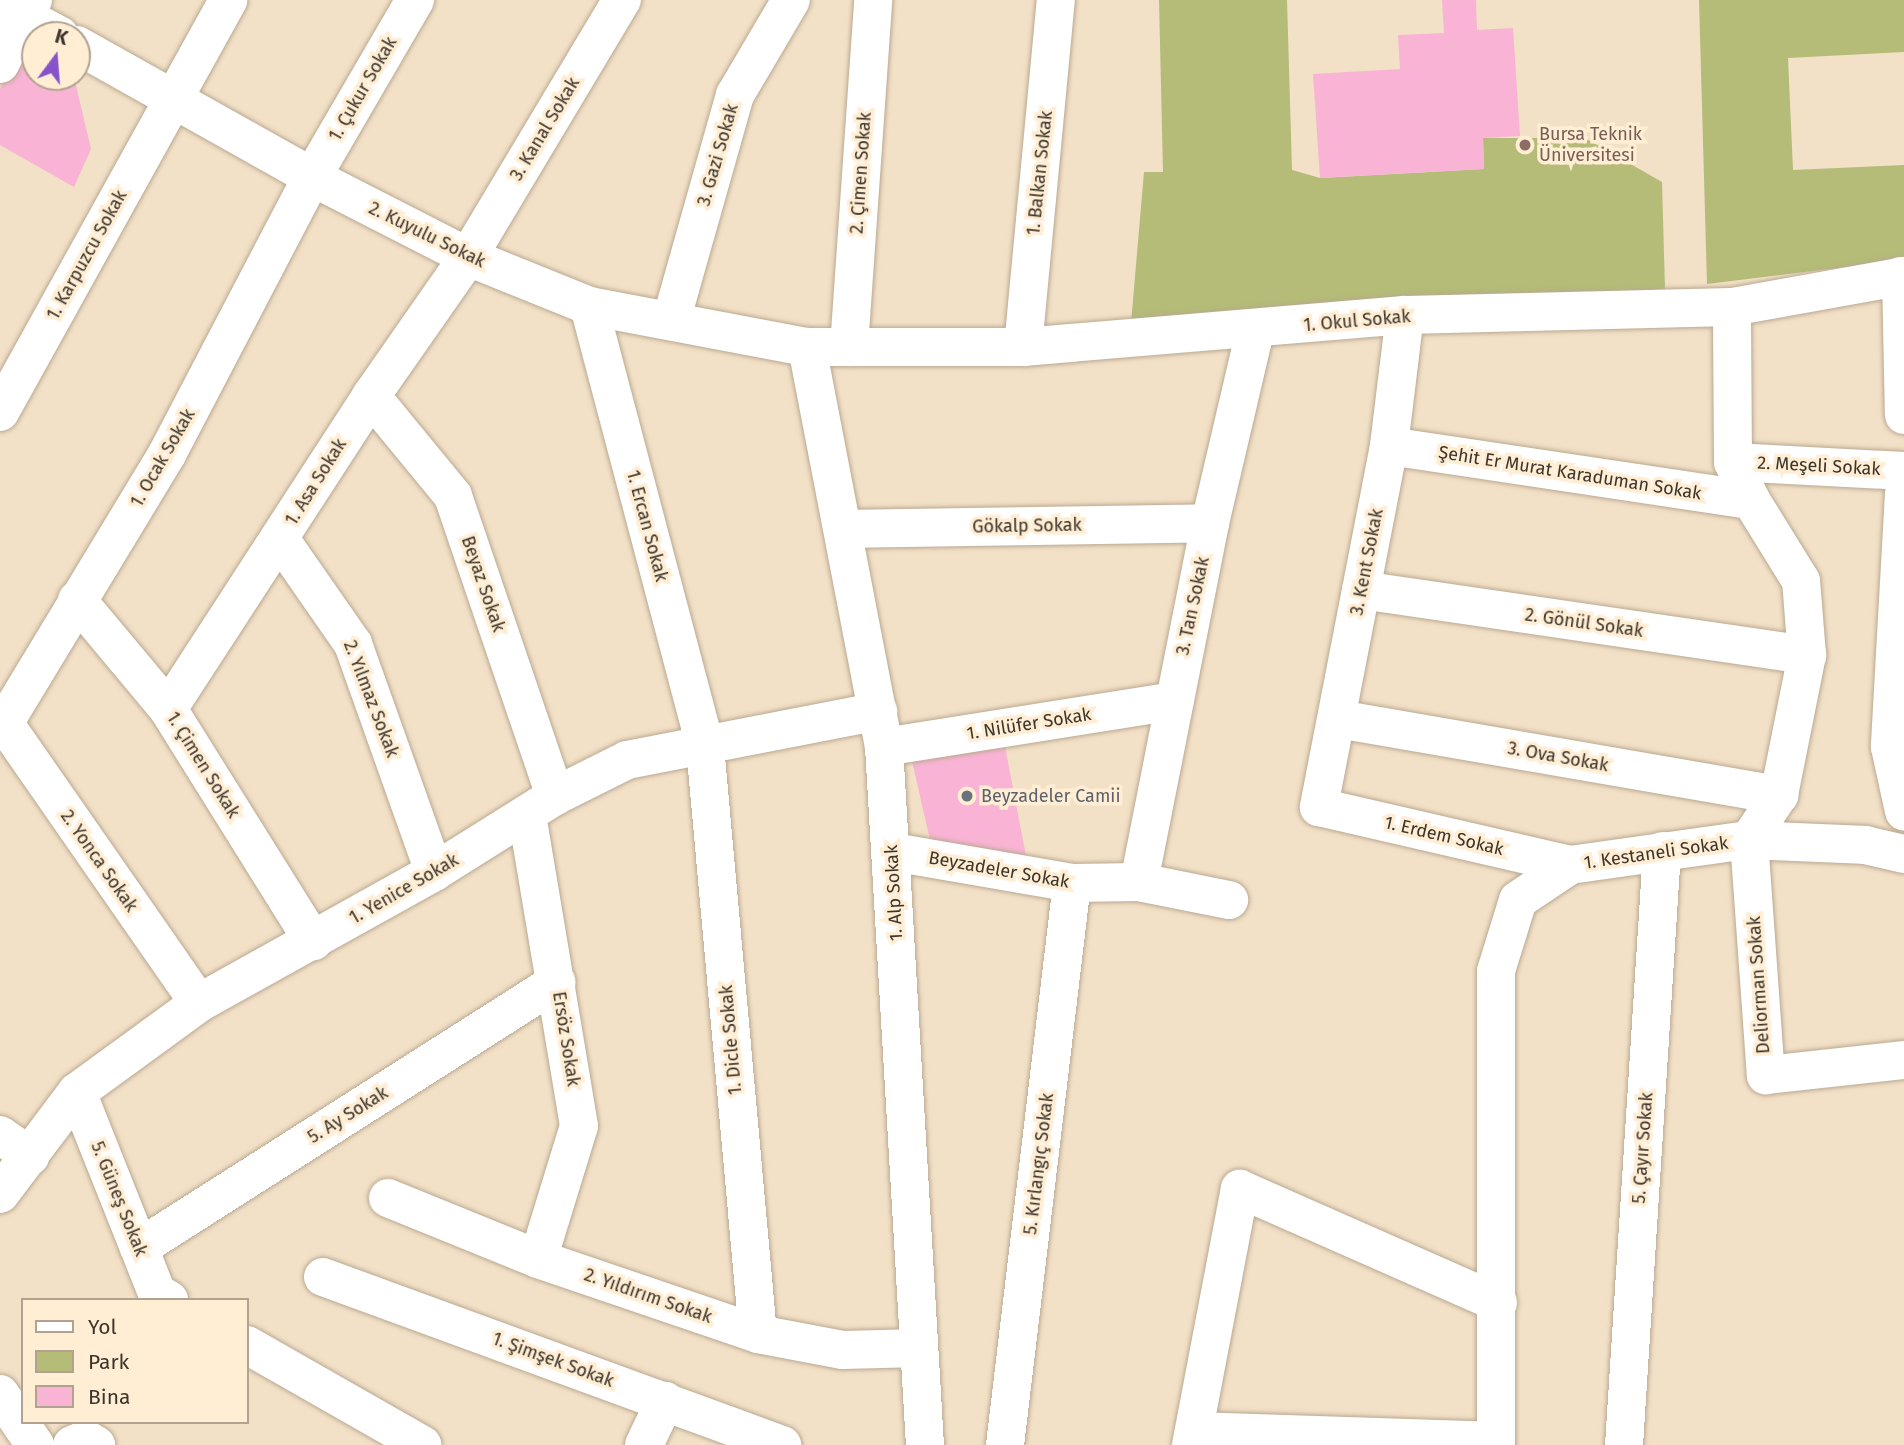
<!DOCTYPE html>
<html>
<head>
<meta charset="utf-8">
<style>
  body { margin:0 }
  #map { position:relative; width:1904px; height:1445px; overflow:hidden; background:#f2e0c7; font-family:"Fira Sans",sans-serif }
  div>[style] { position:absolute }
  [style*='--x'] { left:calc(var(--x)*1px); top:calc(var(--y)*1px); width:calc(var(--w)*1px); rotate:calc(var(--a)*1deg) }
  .green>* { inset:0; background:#b4bc77 }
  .building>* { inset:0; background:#f9b3d4 }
  .roads { filter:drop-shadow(0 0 2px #baa991) drop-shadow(0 0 2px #baa991) }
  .minor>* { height:38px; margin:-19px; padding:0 19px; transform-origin:19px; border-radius:19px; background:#fff }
  .dots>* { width:19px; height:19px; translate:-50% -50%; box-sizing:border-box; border:4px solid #ffedd4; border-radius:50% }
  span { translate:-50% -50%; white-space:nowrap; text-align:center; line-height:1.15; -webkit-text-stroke:7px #ffedd4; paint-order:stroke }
  .street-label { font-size:18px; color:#3c352b }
  .education-label { font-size:18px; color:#785e54 }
  .left { translate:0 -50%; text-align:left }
  .worship-label { font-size:18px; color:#5b616d }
  .legend { position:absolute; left:21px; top:1298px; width:228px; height:126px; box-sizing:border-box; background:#ffedd4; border:2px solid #b1a390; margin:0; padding:9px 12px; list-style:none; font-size:21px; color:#3c352b }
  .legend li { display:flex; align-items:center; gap:14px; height:35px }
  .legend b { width:35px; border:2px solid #b1a390 }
  .north { position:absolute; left:21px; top:21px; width:70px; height:70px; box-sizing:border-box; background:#ffedd4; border:2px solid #b1a390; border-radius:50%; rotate:16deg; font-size:19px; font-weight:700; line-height:28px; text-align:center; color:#3c352b }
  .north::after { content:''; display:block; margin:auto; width:24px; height:32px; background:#8653cb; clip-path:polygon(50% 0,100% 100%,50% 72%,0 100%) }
</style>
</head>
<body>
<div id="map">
  <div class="green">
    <div style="clip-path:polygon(1159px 0,1287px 0,1292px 170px,1320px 178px,1484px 169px,1483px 138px,1585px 138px,1662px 182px,1665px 289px,1131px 323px,1144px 172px,1163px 172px)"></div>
    <div style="clip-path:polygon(1699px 0,1904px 0,1904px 52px,1788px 58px,1793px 170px,1904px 165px,1904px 260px,1707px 284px)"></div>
  </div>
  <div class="building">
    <div style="clip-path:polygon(1442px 0,1476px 0,1477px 30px,1513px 28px,1520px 136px,1483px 138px,1484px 169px,1320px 178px,1313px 74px,1400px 69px,1398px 35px,1444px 33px)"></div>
    <div style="clip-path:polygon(35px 56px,35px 77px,74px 77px,91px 149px,74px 187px,0 145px,0 89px,14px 58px)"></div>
    <div style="clip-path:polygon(1003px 736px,1026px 856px,930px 840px,910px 752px)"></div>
  </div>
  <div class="roads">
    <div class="minor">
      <div style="--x:0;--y:4;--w:67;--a:27.7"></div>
      <div style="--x:77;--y:45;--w:270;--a:29.3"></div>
      <div style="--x:312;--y:177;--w:175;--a:27.1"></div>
      <div style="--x:468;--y:257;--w:131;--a:22"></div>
      <div style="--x:589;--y:306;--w:222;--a:10.7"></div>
      <div style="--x:807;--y:347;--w:216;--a:0"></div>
      <div style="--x:1023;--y:347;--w:383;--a:-4.8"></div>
      <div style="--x:1405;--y:315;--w:327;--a:-1.4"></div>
      <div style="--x:1732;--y:307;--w:175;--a:-10.2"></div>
      <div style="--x:0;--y:64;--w:72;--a:-62.7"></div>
      <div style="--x:1901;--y:276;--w:139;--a:88.8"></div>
      <div style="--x:589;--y:306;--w:455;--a:75.2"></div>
      <div style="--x:705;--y:746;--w:590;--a:84.85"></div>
      <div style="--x:1405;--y:315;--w:132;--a:97"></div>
      <div style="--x:1389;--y:446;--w:368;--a:101"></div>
      <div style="--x:1319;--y:807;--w:258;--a:13"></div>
      <div style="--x:671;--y:321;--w:235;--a:-74.2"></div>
      <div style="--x:735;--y:95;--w:110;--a:-59.5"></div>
      <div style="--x:807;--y:347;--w:407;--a:79.1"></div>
      <div style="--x:884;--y:747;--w:699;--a:86.64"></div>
      <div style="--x:849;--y:347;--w:348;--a:-86"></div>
      <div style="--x:1023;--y:347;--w:349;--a:-84.6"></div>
      <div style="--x:371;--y:396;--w:129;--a:50.6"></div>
      <div style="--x:453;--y:496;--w:317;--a:71.2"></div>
      <div style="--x:0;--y:412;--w:471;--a:-61"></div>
      <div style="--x:1389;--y:446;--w:366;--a:8.5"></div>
      <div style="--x:1733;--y:462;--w:171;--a:3"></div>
      <div style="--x:1904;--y:493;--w:254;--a:93.2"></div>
      <div style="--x:1890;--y:747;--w:66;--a:77.7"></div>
      <div style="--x:844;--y:529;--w:366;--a:-0.9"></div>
      <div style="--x:280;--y:539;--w:128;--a:55.2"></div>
      <div style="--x:353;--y:644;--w:242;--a:70.4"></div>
      <div style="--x:1361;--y:590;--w:451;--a:8.3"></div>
      <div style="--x:77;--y:600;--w:142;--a:50.1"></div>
      <div style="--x:168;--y:709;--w:274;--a:58"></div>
      <div style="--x:168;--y:709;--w:373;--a:-57"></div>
      <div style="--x:371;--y:396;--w:169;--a:-55.1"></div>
      <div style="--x:468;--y:257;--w:300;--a:-59.1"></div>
      <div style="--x:0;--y:717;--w:348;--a:55.2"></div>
      <div style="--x:1338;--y:719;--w:448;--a:9.8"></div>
      <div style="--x:0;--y:730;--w:323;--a:-58.8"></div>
      <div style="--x:167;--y:454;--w:313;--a:-62.4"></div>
      <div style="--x:312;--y:177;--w:205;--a:-59.8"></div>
      <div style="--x:884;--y:747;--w:294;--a:-9"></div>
      <div style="--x:527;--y:815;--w:315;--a:80.5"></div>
      <div style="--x:579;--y:1126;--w:139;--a:107.1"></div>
      <div style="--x:893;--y:852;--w:182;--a:9.8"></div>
      <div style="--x:1072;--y:883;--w:67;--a:-0.9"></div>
      <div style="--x:1139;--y:882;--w:92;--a:11.3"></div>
      <div style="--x:1904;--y:854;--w:39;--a:-167"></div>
      <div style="--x:1866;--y:845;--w:117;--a:-177.6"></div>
      <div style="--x:1749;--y:840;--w:236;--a:85.9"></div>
      <div style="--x:1766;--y:1075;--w:139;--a:-6.2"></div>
      <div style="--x:1139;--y:882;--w:366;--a:-78.8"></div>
      <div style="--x:1210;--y:523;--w:197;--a:-76.8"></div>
      <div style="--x:77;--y:1092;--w:216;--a:68.3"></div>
      <div style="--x:157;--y:1293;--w:14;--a:30"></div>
      <div style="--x:0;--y:1135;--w:37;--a:35"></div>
      <div style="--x:0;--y:1194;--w:128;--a:-53"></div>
      <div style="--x:77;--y:1092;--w:151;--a:-36.1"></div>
      <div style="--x:199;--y:1003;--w:269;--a:-29.1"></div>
      <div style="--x:434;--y:872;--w:143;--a:-32.1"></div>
      <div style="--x:555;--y:796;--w:80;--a:-26.6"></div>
      <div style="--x:627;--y:760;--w:256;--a:-11"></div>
      <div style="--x:388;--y:1198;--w:162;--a:22.1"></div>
      <div style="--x:538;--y:1259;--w:232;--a:18.8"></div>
      <div style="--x:758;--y:1334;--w:86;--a:10.7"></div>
      <div style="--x:843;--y:1350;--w:76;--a:-1.5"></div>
      <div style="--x:139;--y:1248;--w:495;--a:-32.5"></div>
      <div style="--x:323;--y:1277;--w:489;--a:20.1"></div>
      <div style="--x:247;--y:1345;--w:202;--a:29.7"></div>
      <div style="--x:0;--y:1394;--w:62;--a:55.5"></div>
      <div style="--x:1197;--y:1431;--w:299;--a:1.9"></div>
      <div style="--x:72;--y:1445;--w:15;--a:-23"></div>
      <div style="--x:86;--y:1439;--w:12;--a:31"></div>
      <div style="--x:644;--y:1445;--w:49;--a:-64.5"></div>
      <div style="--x:1005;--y:1445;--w:566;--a:-83.2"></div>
      <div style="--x:1191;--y:1445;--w:261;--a:-79.2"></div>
      <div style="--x:1240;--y:1189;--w:282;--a:23.8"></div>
      <div style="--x:1496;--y:1445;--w:474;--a:-90"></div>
      <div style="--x:1496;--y:971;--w:74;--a:-72.8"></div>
      <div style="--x:1518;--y:900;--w:63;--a:-33.9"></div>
      <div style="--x:1570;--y:865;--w:181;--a:-8"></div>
      <div style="--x:1749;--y:840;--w:54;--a:-56.3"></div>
      <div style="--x:1779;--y:795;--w:143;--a:-78.7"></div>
      <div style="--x:1807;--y:655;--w:74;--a:-94.6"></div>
      <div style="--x:1801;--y:581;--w:95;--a:-121.7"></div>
      <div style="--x:1751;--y:500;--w:42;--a:-115.3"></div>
      <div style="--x:1733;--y:462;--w:155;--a:-90.4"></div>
      <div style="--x:1624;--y:1445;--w:595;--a:-86.34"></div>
    </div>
  </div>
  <div class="dots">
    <div style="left:1525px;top:145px;background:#8d6e63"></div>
    <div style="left:967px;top:796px;background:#6b7280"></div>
  </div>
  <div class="street-label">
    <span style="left:363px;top:89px;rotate:-60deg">1. Çukur Sokak</span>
    <span style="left:545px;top:129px;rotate:-59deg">3. Kanal Sokak</span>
    <span style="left:718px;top:155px;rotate:-74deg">3. Gazi Sokak</span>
    <span style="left:861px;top:173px;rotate:-86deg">2. Çimen Sokak</span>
    <span style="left:1040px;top:173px;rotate:-84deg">1. Balkan Sokak</span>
    <span style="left:427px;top:235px;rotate:26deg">2. Kuyulu Sokak</span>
    <span style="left:87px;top:255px;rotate:-61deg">1. Karpuzcu Sokak</span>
    <span style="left:1357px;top:321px;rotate:-5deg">1. Okul Sokak</span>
    <span style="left:163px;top:458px;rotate:-60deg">1. Ocak Sokak</span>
    <span style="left:1819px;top:466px;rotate:3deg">2. Meşeli Sokak</span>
    <span style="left:1570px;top:473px;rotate:9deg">Şehit Er Murat Karaduman Sokak</span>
    <span style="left:316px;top:482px;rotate:-58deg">1. Asa Sokak</span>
    <span style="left:647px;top:526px;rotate:75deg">1. Ercan Sokak</span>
    <span style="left:1027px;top:526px;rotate:-1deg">Gökalp Sokak</span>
    <span style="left:1367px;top:562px;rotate:-79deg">3. Kent Sokak</span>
    <span style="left:483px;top:584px;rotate:71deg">Beyaz Sokak</span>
    <span style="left:1193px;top:606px;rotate:-78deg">3. Tan Sokak</span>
    <span style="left:1584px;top:623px;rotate:8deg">2. Gönül Sokak</span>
    <span style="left:371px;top:699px;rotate:69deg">2. Yılmaz Sokak</span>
    <span style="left:1029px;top:724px;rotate:-9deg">1. Nilüfer Sokak</span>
    <span style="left:1558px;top:757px;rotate:10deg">3. Ova Sokak</span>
    <span style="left:203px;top:765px;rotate:58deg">1. Çimen Sokak</span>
    <span style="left:1444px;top:836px;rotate:13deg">1. Erdem Sokak</span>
    <span style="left:1656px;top:853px;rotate:-8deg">1. Kestaneli Sokak</span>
    <span style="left:99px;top:861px;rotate:55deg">2. Yonca Sokak</span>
    <span style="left:999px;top:870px;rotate:10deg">Beyzadeler Sokak</span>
    <span style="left:404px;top:889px;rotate:-30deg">1. Yenice Sokak</span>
    <span style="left:894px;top:893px;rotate:-93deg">1. Alp Sokak</span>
    <span style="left:1759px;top:985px;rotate:-94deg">Deliorman Sokak</span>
    <span style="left:566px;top:1039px;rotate:81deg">Ersöz Sokak</span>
    <span style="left:731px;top:1040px;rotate:-95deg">1. Dicle Sokak</span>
    <span style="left:348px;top:1115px;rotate:-32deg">5. Ay Sokak</span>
    <span style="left:1643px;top:1148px;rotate:-86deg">5. Çayır Sokak</span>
    <span style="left:1039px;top:1164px;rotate:-83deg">5. Kırlangıç Sokak</span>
    <span style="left:119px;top:1199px;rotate:68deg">5. Güneş Sokak</span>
    <span style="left:648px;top:1296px;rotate:19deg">2. Yıldırım Sokak</span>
    <span style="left:553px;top:1360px;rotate:20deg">1. Şimşek Sokak</span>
  </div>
  <div class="education-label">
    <span class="left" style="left:1539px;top:145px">Bursa Teknik<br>Üniversitesi</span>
  </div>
  <div class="worship-label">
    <span class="left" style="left:981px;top:796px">Beyzadeler Camii</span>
  </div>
  <ul class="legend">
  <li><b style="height:9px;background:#fff"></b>Yol</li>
  <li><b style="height:19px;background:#b4bc77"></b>Park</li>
  <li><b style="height:19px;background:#f9b3d4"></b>Bina</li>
  </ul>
  <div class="north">K</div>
</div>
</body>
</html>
